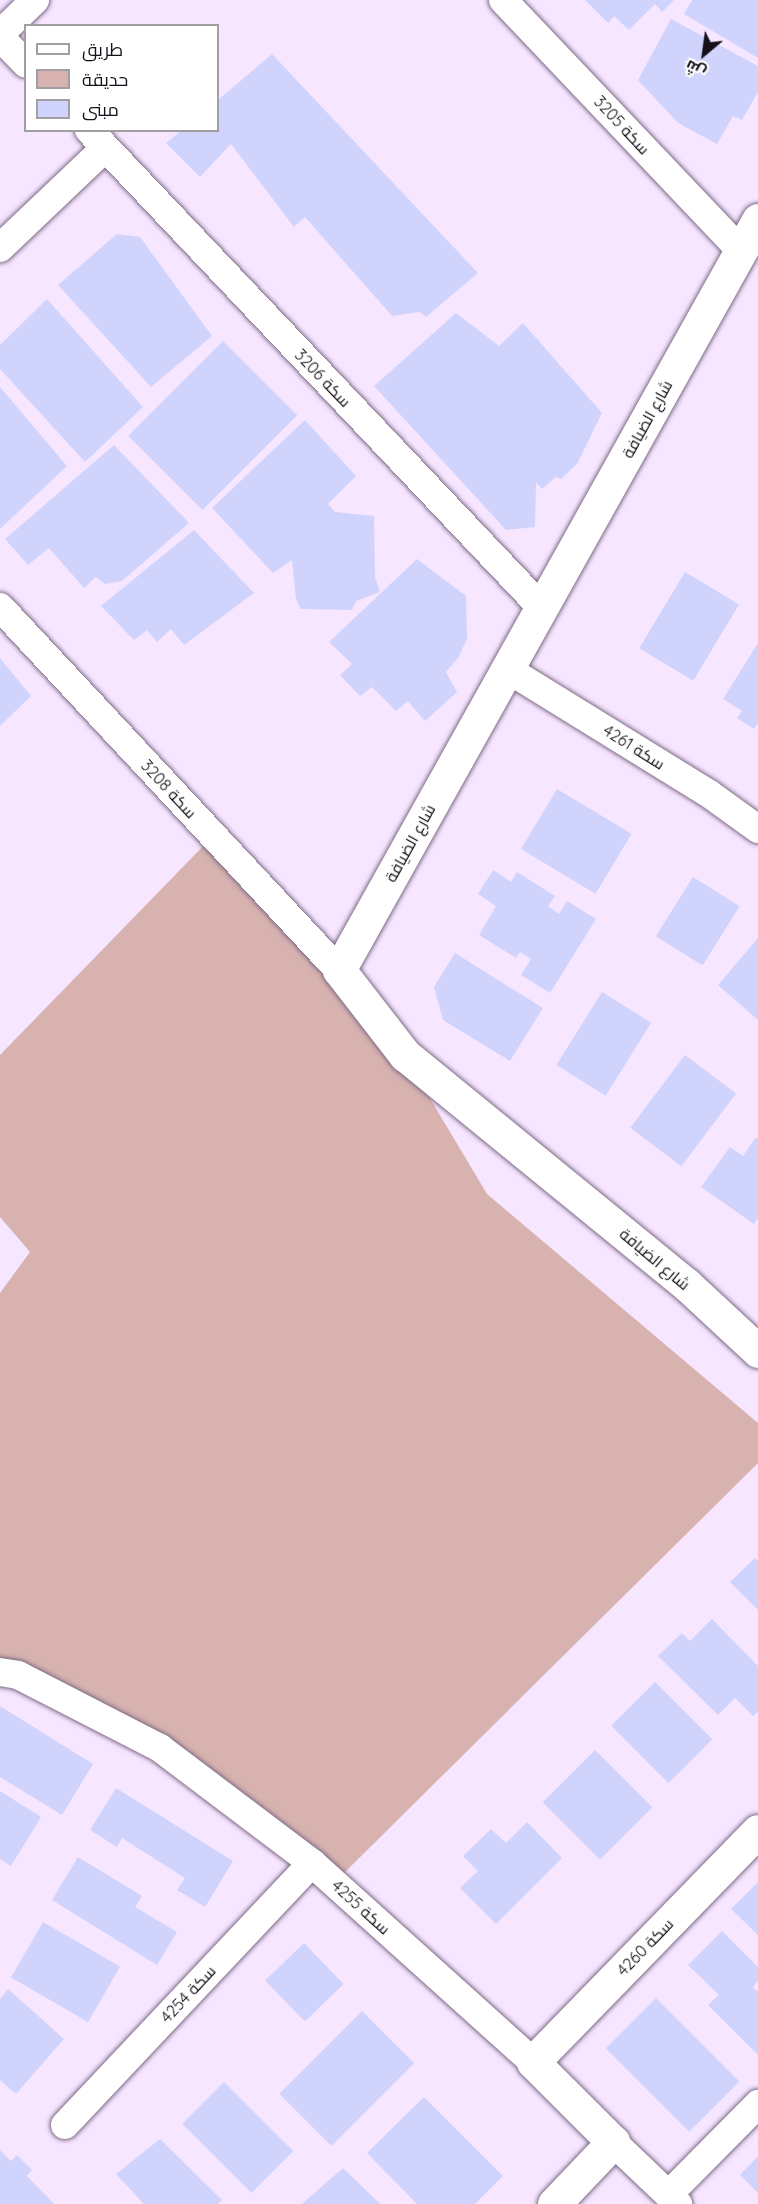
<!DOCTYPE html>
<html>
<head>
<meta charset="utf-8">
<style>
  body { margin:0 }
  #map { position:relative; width:758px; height:2204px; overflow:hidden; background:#f7e6ff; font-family:Quicksand,Cairo,sans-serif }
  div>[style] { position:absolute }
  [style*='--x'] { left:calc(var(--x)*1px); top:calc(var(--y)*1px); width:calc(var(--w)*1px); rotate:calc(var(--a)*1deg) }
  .green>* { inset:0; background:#d7b2af }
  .building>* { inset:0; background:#d0d4fd; transform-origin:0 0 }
  .roads { filter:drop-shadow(0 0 2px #7e6b87) drop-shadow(0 0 2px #7e6b87) }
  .minor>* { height:28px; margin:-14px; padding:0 14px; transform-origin:14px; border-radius:14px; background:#fff }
  .tertiary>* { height:33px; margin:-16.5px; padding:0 16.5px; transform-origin:16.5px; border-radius:16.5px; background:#fff }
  span { translate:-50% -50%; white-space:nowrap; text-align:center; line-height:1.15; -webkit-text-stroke:5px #fff; paint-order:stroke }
  .street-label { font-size:16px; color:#17101a }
  .legend { position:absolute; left:24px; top:24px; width:195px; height:108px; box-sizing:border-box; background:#fff; border:2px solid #a29fa3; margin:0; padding:8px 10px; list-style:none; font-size:18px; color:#17101a }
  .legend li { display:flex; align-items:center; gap:12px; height:30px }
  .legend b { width:30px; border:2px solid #a29fa3 }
  .north { position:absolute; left:674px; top:24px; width:60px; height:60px; -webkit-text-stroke:4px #fff; paint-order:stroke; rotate:209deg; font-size:16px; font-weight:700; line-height:24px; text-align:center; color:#17101a }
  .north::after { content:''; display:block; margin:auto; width:21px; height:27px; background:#17101a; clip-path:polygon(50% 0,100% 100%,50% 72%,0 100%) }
</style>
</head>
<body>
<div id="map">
  <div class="green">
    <div style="clip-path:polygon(212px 837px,404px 1055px,487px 1194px,758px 1423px,758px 1463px,340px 1877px,160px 1747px,0 1670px,0 1293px,30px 1252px,0 1217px,0 1055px)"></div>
  </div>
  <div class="building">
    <div style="clip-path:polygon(585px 0,674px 0,662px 12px,655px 4px,629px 30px,614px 16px,608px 23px)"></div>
    <div style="clip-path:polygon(692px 0,758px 0,758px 58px,684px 14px)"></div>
    <div style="clip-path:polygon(671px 19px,758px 66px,758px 92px,742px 120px,733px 116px,717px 144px,678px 123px,638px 80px)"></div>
    <div style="clip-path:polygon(272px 54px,478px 273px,426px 317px,420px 312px,392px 316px,305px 217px,294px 227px,231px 144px,200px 177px,166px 143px,182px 130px,218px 130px,218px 100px)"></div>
    <div style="clip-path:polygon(117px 234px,140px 237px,212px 336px,151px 387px,58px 285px)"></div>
    <div style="clip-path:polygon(47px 299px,143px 407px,85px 462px,0 369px,0 345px)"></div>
    <div style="clip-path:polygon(456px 313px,499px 346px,523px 323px,602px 413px,577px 464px,561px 479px,556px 477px,542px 489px,536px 482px,535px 527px,506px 530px,374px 386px)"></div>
    <div style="left:223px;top:341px;width:105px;height:134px;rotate:45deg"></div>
    <div style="clip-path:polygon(0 387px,67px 466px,0 529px)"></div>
    <div style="clip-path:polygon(305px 420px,356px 476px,328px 504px,335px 512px,374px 516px,375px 577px,380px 592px,356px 601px,352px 610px,301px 609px,296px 599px,292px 560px,273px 573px,212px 508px)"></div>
    <div style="clip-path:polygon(114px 445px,189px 523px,122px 581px,105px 584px,96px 577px,84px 588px,49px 548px,28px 565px,5px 539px)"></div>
    <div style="clip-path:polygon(194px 530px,254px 593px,184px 645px,171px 629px,157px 642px,147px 630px,134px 640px,101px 606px)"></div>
    <div style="clip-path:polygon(417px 559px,466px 596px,467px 639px,458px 658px,446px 672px,457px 692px,425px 721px,408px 701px,396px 711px,372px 687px,360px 696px,340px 675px,352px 664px,329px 642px)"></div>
    <div style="left:685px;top:572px;width:63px;height:89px;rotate:31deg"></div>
    <div style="clip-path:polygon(758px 643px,758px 723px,754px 729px,737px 718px,742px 711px,723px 699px)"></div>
    <div style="clip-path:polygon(0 658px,31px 696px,0 726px)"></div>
    <div style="left:557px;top:789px;width:87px;height:70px;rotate:31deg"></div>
    <div style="clip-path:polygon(493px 870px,511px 882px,517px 872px,555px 896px,548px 906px,559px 914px,567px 901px,596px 919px,550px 993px,521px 975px,531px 959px,520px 952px,516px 958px,479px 935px,496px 906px,478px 894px)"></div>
    <div style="left:693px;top:877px;width:55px;height:70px;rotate:32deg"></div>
    <div style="clip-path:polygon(758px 938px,758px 1020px,718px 985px)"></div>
    <div style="clip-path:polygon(455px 953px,543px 1008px,510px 1061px,443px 1020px,434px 987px)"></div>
    <div style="left:602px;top:992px;width:58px;height:86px;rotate:32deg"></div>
    <div style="left:685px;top:1055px;width:64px;height:91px;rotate:37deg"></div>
    <div style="clip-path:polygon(756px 1137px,758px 1139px,758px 1218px,754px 1224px,701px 1187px,730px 1147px,743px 1156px)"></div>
    <div style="clip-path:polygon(755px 1558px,758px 1561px,758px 1610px,730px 1582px)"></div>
    <div style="clip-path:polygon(712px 1619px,758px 1666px,758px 1712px,753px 1716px,735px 1698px,718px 1715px,658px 1656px,682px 1633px,690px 1641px)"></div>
    <div style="left:655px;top:1682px;width:81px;height:62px;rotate:45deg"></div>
    <div style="clip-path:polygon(0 1706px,93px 1764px,62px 1815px,0 1777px)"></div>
    <div style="left:595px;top:1750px;width:81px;height:74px;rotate:45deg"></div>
    <div style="clip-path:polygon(116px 1788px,233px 1861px,205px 1907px,177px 1890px,185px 1878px,122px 1838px,117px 1847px,90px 1830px)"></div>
    <div style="clip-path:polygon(0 1791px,41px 1817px,11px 1866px,0 1859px)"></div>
    <div style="clip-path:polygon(527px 1822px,562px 1858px,496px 1924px,460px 1888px,478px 1871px,463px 1856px,491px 1829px,506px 1843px)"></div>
    <div style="clip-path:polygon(78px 1857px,142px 1896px,135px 1907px,177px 1932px,157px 1965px,52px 1900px)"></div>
    <div style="clip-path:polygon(758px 1882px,758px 1935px,731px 1909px)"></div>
    <div style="left:43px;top:1922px;width:89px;height:64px;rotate:30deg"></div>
    <div style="clip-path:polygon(722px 1931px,758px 1967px,758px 1981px,753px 1987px,758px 1992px,758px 2055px,708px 2005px,719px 1995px,688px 1965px)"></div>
    <div style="left:304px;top:1943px;width:57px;height:54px;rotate:46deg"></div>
    <div style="clip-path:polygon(8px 1989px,64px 2039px,16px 2094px,0 2080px,0 1999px)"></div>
    <div style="left:656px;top:1998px;width:118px;height:71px;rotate:45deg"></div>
    <div style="left:362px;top:2011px;width:74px;height:117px;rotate:45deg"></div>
    <div style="left:224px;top:2082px;width:98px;height:59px;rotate:45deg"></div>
    <div style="clip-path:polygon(424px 2097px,503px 2176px,475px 2204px,417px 2204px,367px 2153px)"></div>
    <div style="clip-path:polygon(160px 2139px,222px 2200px,218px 2204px,144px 2204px,116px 2174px)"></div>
    <div style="clip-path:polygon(0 2150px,11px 2161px,17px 2155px,32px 2170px,27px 2176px,54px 2204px,0 2204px)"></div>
    <div style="clip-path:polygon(758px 2156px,758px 2193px,740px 2175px)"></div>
    <div style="clip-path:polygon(343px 2168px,380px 2204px,302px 2204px)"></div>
  </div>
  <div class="roads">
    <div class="minor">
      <div style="--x:503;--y:0;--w:346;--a:46.5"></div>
      <div style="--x:0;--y:34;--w:49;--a:-44.2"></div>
      <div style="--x:0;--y:37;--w:37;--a:46"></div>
      <div style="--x:89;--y:130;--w:659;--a:46.54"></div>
      <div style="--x:0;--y:248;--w:145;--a:-43.6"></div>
      <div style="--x:0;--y:607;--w:497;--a:47"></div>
      <div style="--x:507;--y:669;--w:236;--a:31.7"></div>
      <div style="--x:708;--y:793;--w:62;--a:35.8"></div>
      <div style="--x:0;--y:1672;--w:18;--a:9"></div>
      <div style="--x:18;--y:1675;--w:160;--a:27.2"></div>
      <div style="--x:160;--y:1748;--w:191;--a:37.1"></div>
      <div style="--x:312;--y:1863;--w:297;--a:42"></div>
      <div style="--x:65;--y:2125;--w:360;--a:-46.7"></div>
      <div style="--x:613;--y:2142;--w:90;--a:43.6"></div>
      <div style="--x:669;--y:2194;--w:127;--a:-45.3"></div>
    </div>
    <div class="tertiary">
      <div style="--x:758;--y:220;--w:859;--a:119.19"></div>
      <div style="--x:339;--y:970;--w:108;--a:52.2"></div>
      <div style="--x:405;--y:1055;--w:364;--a:39.2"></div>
      <div style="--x:687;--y:1285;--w:97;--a:42.9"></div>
      <div style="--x:554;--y:2204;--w:86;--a:-46.4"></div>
      <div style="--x:613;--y:2142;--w:113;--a:-135"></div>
      <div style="--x:533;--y:2062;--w:322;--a:-45.8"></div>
    </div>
  </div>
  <div class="street-label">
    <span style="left:622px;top:125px;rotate:47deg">سكة 3205</span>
    <span style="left:323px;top:378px;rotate:46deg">سكة 3206</span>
    <span style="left:647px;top:419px;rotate:-61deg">شارع الضيافة</span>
    <span style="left:634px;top:747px;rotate:32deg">سكة 4261</span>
    <span style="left:169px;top:789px;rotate:47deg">سكة 3208</span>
    <span style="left:410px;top:843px;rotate:-61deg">شارع الضيافة</span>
    <span style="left:655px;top:1259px;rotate:40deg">شارع الضيافة</span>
    <span style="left:361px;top:1907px;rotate:42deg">سكة 4255</span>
    <span style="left:645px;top:1947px;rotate:-46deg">سكة 4260</span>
    <span style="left:188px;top:1994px;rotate:-47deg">سكة 4254</span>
  </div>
  <ul class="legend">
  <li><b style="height:8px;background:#fff"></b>طريق</li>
  <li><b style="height:16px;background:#d7b2af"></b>حديقة</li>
  <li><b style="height:16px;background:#d0d4fd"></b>مبنى</li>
  </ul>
  <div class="north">ش</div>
</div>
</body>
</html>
